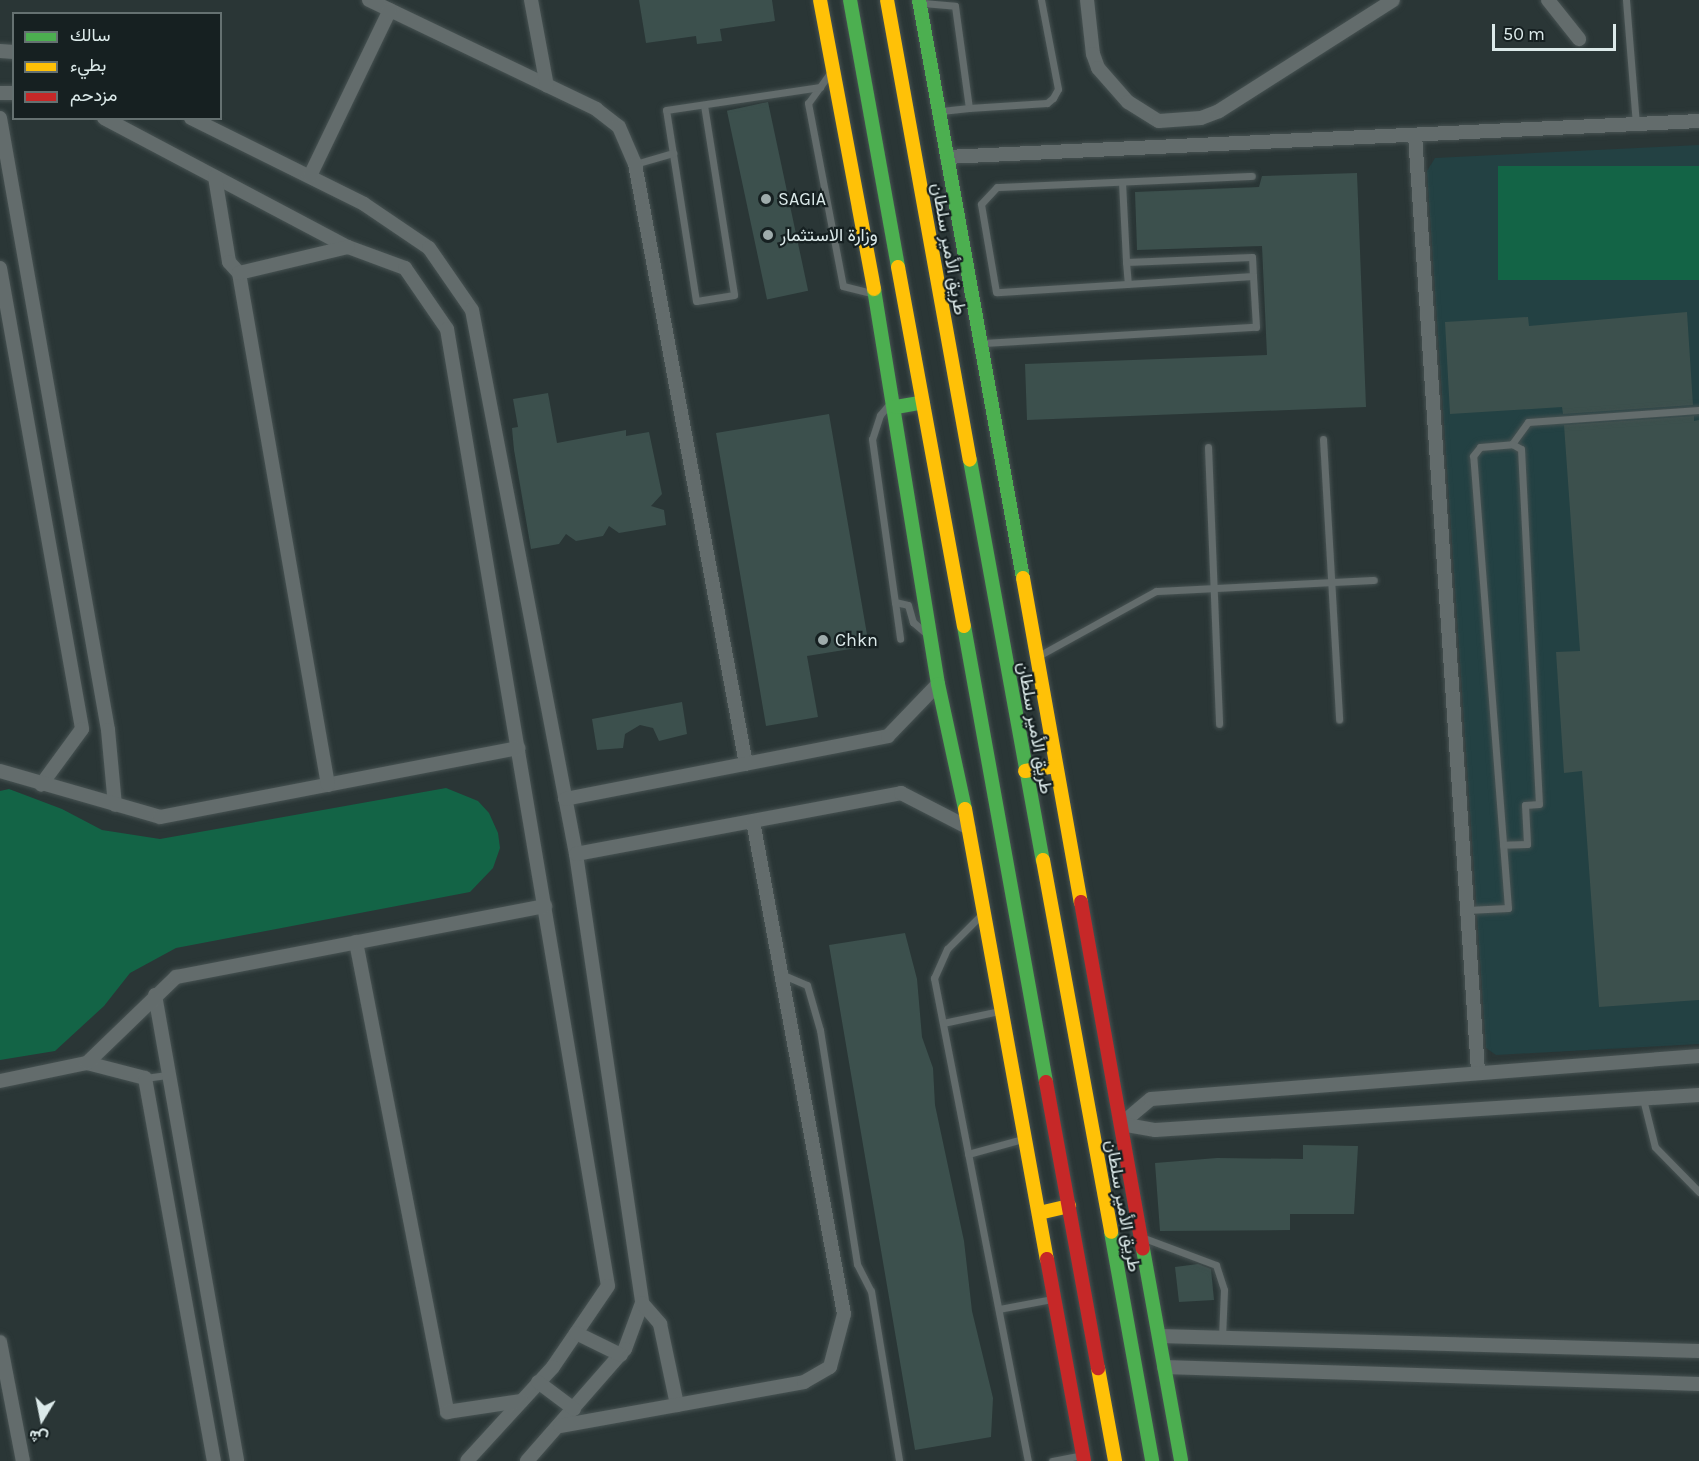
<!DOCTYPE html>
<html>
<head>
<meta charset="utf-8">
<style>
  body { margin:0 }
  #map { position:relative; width:1699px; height:1461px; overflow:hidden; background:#2a3636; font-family:Karla,Vazirmatn,sans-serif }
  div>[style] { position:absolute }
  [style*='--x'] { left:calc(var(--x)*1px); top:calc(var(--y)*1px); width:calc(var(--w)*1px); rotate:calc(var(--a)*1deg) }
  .built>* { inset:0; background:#234143 }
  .green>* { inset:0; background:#136446; transform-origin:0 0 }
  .building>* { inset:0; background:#3c504d; transform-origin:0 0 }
  .roads { filter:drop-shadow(0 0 2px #475252) drop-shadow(0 0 2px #475252) }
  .lane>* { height:7px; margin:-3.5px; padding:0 3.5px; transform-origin:3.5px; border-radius:3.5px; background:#636c6c }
  .street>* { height:14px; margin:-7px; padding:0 7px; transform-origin:7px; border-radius:7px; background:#636c6c }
  .fast>* { height:14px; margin:-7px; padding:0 7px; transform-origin:7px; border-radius:7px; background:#4caf50 }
  .slow>* { height:14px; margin:-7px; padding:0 7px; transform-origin:7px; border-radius:7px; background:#ffc107 }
  .jam>* { height:14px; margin:-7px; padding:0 7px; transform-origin:7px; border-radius:7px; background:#c62828 }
  .dots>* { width:16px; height:16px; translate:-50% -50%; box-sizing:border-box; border:3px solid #162021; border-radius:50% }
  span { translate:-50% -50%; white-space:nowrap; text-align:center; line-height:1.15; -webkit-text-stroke:4.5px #162021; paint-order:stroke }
  .poi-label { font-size:18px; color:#dceaea }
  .left { translate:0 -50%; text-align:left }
  .street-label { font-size:18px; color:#dceaea }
  .legend { position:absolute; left:12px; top:12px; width:210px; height:108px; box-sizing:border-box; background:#162021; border:2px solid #657171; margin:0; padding:8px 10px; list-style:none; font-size:18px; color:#dceaea }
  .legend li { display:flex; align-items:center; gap:12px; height:30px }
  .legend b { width:30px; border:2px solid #657171 }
  .north { position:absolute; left:12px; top:1389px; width:60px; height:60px; -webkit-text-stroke:4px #162021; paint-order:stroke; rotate:190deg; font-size:16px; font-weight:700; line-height:24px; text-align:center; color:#dceaea }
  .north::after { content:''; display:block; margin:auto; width:21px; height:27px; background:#dceaea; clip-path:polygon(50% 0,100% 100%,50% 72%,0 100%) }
  .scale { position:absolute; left:1492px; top:24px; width:124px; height:27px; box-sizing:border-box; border:3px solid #dceaea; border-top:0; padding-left:8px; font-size:18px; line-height:21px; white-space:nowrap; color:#dceaea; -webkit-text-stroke:4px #162021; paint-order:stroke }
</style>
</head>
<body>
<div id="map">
  <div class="built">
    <div style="clip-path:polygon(1699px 145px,1699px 1044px,1496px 1055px,1486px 1048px,1427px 171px,1435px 158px)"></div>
  </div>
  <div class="green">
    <div style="left:1699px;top:166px;width:114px;height:201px;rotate:90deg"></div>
    <div style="clip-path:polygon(446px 788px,478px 801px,489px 813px,498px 833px,500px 848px,493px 868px,470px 892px,176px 948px,130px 973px,104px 1006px,55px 1051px,0 1060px,0 791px,9px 789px,62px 809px,102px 830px,160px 839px)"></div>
  </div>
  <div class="building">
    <div style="clip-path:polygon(639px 0,772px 0,775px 21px,720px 29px,722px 41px,697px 44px,696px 36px,646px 43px)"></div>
    <div style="left:768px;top:102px;width:193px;height:42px;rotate:78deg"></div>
    <div style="clip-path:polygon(1357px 173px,1366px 407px,1027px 420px,1025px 364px,1267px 355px,1262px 246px,1137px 250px,1135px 192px,1259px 187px,1262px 176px)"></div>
    <div style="clip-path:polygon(1687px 312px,1693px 405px,1563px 414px,1562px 407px,1450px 414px,1445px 322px,1528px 317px,1529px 326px)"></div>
    <div style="clip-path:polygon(548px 393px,557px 443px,626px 430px,626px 436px,649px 432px,662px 494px,651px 506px,664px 510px,666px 525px,619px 533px,609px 526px,603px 536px,576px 541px,566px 534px,559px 544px,531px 549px,514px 450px,512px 428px,518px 427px,513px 399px)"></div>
    <div style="clip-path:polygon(829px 414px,869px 646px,807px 656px,818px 717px,766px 726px,716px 433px)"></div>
    <div style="clip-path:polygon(1694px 416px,1694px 421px,1699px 420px,1699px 1000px,1599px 1007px,1582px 771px,1564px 773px,1556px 652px,1580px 651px,1564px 425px)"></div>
    <div style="clip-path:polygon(682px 702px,687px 734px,659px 741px,653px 728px,640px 725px,625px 734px,623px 748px,597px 750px,592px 719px)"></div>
    <div style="clip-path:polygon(905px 933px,917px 979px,922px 1037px,933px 1068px,935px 1105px,964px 1241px,972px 1311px,993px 1398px,991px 1437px,915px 1450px,829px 945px)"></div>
    <div style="clip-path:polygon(1303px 1145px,1358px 1146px,1354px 1214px,1290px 1214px,1290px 1230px,1160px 1231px,1155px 1163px,1217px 1158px,1303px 1159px)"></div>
    <div style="clip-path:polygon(1198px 1264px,1211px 1269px,1214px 1300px,1179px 1302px,1175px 1267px)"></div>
  </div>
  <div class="roads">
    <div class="lane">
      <div style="--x:1626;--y:0;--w:124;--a:85.4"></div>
      <div style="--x:923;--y:3;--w:32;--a:5"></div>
      <div style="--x:955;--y:6;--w:103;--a:82.2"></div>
      <div style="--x:969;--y:108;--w:28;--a:174"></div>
      <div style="--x:830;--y:73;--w:37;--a:126"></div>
      <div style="--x:808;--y:103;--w:186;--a:79.2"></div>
      <div style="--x:843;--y:286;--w:30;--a:14"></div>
      <div style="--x:704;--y:105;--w:192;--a:81"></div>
      <div style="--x:734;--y:295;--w:38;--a:171"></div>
      <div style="--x:696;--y:301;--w:193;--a:-98.9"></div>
      <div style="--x:666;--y:110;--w:156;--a:-8.5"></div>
      <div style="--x:969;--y:108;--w:78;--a:-3.7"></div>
      <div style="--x:1047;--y:103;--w:8;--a:-40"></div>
      <div style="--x:1053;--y:98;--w:10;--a:-61"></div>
      <div style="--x:1058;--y:89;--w:91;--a:-100.8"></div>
      <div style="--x:635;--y:164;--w:40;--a:-16"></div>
      <div style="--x:1122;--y:182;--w:80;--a:87.1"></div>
      <div style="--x:1126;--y:262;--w:126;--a:-2.3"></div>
      <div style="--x:1252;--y:257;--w:19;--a:87"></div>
      <div style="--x:1126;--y:262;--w:22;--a:85"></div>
      <div style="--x:983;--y:343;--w:273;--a:-3.4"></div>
      <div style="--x:1256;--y:327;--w:51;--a:-93.4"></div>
      <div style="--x:1253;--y:276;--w:257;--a:176.4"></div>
      <div style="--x:996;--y:292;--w:89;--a:-99.7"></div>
      <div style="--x:981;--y:204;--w:23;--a:-47"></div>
      <div style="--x:997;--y:187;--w:255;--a:-2.5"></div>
      <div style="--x:891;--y:402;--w:17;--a:130"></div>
      <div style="--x:880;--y:415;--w:25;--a:108"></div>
      <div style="--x:872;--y:439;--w:165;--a:82"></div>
      <div style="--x:895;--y:602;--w:13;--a:13"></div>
      <div style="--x:908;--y:605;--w:18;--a:74"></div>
      <div style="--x:913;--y:622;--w:18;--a:41"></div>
      <div style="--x:1323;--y:439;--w:281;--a:86.7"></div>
      <div style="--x:1512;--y:444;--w:27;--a:-54"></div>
      <div style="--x:1528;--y:422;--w:171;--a:-4"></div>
      <div style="--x:1208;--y:447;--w:277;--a:87.7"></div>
      <div style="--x:895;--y:602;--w:37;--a:82"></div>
      <div style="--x:1040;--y:655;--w:132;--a:-28.9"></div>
      <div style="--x:1156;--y:591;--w:218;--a:-2.9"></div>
      <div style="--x:1467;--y:910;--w:41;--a:-2.8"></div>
      <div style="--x:1508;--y:908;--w:453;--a:-94.4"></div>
      <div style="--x:1473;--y:456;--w:11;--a:-52"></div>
      <div style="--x:1480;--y:447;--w:32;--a:-5"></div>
      <div style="--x:1512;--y:444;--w:10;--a:29"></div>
      <div style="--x:1521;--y:449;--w:355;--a:87.1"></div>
      <div style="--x:1539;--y:804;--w:14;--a:176"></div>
      <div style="--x:1525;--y:805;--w:39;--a:87"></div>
      <div style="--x:1527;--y:844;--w:24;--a:178"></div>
      <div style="--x:982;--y:914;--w:49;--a:135"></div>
      <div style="--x:947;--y:949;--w:32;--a:114"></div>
      <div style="--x:934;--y:978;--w:492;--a:79"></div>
      <div style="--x:781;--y:974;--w:28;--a:23"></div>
      <div style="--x:807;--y:985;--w:47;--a:73.9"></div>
      <div style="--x:820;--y:1030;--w:237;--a:81"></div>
      <div style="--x:857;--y:1264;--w:30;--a:63"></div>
      <div style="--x:871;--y:1291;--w:172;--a:80.6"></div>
      <div style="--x:943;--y:1023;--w:57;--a:-12.1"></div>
      <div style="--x:145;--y:1078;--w:22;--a:-8"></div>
      <div style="--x:1643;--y:1099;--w:49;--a:76"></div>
      <div style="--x:1655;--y:1147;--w:63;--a:45.6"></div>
      <div style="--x:968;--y:1154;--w:57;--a:-15.3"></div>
      <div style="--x:1144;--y:1238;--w:77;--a:20.6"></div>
      <div style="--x:1216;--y:1265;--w:26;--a:72"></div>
      <div style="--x:1224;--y:1290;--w:48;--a:92.4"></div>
      <div style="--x:999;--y:1309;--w:54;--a:-10.7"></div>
      <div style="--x:1052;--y:1461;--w:31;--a:-11"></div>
    </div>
    <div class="street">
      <div style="--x:369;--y:0;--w:252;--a:25.6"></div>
      <div style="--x:596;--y:109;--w:29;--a:38"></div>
      <div style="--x:619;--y:127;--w:40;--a:66.6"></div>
      <div style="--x:635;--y:164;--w:610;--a:79.52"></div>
      <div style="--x:531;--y:0;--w:87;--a:79.5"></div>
      <div style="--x:1087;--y:0;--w:54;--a:83.7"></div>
      <div style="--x:1093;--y:54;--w:15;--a:70"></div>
      <div style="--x:1098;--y:68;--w:45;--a:48.6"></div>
      <div style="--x:1128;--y:102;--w:36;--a:32"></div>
      <div style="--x:1159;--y:121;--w:42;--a:-4.1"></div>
      <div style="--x:1201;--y:118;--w:19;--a:-21"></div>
      <div style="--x:1219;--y:111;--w:206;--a:-32.5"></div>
      <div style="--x:1548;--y:0;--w:50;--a:51.5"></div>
      <div style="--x:0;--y:51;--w:14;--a:4"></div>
      <div style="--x:0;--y:93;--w:14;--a:0"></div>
      <div style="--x:0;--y:118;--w:621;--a:79.99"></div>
      <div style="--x:108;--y:730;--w:75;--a:84.7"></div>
      <div style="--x:104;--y:118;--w:276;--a:27.9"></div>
      <div style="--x:348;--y:247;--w:61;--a:20.2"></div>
      <div style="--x:405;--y:268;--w:74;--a:55.5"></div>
      <div style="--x:447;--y:329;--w:970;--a:80.45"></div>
      <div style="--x:608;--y:1286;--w:98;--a:124.2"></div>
      <div style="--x:553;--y:1367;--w:127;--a:132.5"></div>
      <div style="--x:191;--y:118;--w:193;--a:26.4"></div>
      <div style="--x:364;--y:204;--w:78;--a:34.1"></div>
      <div style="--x:429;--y:248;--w:75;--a:55.3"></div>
      <div style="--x:472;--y:310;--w:554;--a:79.18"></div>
      <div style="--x:576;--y:854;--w:454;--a:81.6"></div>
      <div style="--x:642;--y:1303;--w:49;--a:110.3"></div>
      <div style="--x:625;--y:1349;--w:149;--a:131.2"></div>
      <div style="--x:1415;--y:135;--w:938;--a:86.15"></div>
      <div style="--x:947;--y:157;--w:753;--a:-2.74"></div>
      <div style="--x:310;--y:176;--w:184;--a:-64.3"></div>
      <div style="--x:215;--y:177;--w:86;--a:80.6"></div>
      <div style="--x:229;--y:262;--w:15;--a:48"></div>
      <div style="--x:0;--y:268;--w:468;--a:79.9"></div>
      <div style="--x:82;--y:729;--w:69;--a:126.2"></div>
      <div style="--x:0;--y:771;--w:166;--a:16"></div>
      <div style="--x:160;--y:817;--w:365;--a:-10.9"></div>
      <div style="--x:328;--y:785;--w:520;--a:-99.86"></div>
      <div style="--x:239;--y:273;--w:112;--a:-13.4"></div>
      <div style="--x:565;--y:799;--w:329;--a:-11"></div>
      <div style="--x:888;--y:736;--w:72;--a:-46.1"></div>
      <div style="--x:576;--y:854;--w:331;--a:-10.6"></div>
      <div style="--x:901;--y:793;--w:76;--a:27.2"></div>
      <div style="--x:356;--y:942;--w:479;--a:79"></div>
      <div style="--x:447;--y:1412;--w:75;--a:-8.5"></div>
      <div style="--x:155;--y:995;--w:473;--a:80"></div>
      <div style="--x:87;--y:1063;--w:60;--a:14.5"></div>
      <div style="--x:145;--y:1078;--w:389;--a:79.8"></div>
      <div style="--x:0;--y:1081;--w:89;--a:-11.7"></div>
      <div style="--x:87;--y:1063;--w:124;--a:-44"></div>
      <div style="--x:176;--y:977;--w:376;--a:-10.9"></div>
      <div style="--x:1121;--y:1124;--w:39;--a:-40"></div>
      <div style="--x:1151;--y:1099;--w:550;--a:-4.49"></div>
      <div style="--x:1121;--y:1124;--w:35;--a:10"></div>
      <div style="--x:1155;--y:1130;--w:545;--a:-3.68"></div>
      <div style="--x:642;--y:1303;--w:28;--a:49"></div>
      <div style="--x:660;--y:1324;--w:83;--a:78.1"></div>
      <div style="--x:576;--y:1333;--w:50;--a:26.1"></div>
      <div style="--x:1159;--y:1336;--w:540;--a:1.59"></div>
      <div style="--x:0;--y:1342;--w:121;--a:79.1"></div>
      <div style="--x:1164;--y:1367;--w:535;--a:1.82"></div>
      <div style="--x:538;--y:1382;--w:45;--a:36.9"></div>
      <div style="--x:560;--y:1426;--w:248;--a:-10.2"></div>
      <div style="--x:804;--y:1382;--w:30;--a:-30"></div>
      <div style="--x:830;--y:1367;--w:55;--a:-75.2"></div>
      <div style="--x:844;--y:1314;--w:501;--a:-100.46"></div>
    </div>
    <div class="fast">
      <div style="--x:850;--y:0;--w:271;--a:79.8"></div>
      <div style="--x:919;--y:0;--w:587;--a:79.8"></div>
      <div style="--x:874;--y:289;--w:400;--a:80.8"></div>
      <div style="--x:938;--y:684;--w:128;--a:77.8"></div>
      <div style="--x:896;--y:407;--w:27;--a:-10"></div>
      <div style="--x:970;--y:460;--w:407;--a:79.7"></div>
      <div style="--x:964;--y:626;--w:463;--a:79.8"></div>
      <div style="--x:1111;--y:1232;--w:233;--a:79.8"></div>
      <div style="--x:1143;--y:1249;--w:215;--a:79.8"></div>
    </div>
    <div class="slow">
      <div style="--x:820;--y:0;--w:294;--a:79.4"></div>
      <div style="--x:887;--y:0;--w:467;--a:79.8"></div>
      <div style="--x:898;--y:267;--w:365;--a:79.6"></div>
      <div style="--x:1023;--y:578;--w:329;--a:79.9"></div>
      <div style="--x:1025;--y:771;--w:31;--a:-9"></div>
      <div style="--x:965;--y:809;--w:457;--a:79.7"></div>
      <div style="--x:1043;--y:860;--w:378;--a:79.6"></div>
      <div style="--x:1039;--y:1213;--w:31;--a:-13"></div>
      <div style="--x:1098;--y:1368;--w:95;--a:79.6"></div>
    </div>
    <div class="jam">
      <div style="--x:1081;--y:902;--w:352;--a:79.9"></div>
      <div style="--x:1046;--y:1082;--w:291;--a:79.7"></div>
      <div style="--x:1047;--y:1259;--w:205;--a:79.6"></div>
    </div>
  </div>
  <div class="dots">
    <div style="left:766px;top:199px;background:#9eabab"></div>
    <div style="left:768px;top:235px;background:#9eabab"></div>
    <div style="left:823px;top:640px;background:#9eabab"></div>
  </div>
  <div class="poi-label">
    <span class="left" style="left:778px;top:199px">SAGIA</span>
    <span class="left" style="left:780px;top:235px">وزارة الاستثمار</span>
    <span class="left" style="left:835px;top:640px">Chkn</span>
  </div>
  <div class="street-label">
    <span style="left:949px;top:249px;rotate:80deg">طريق الأمير سلطان</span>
    <span style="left:1035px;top:728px;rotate:80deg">طريق الأمير سلطان</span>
    <span style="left:1123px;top:1206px;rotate:80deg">طريق الأمير سلطان</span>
  </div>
  <ul class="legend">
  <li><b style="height:8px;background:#4caf50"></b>سالك</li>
  <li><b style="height:8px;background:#ffc107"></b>بطيء</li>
  <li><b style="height:8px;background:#c62828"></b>مزدحم</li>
  </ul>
  <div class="north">ش</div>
  <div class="scale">50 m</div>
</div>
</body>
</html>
